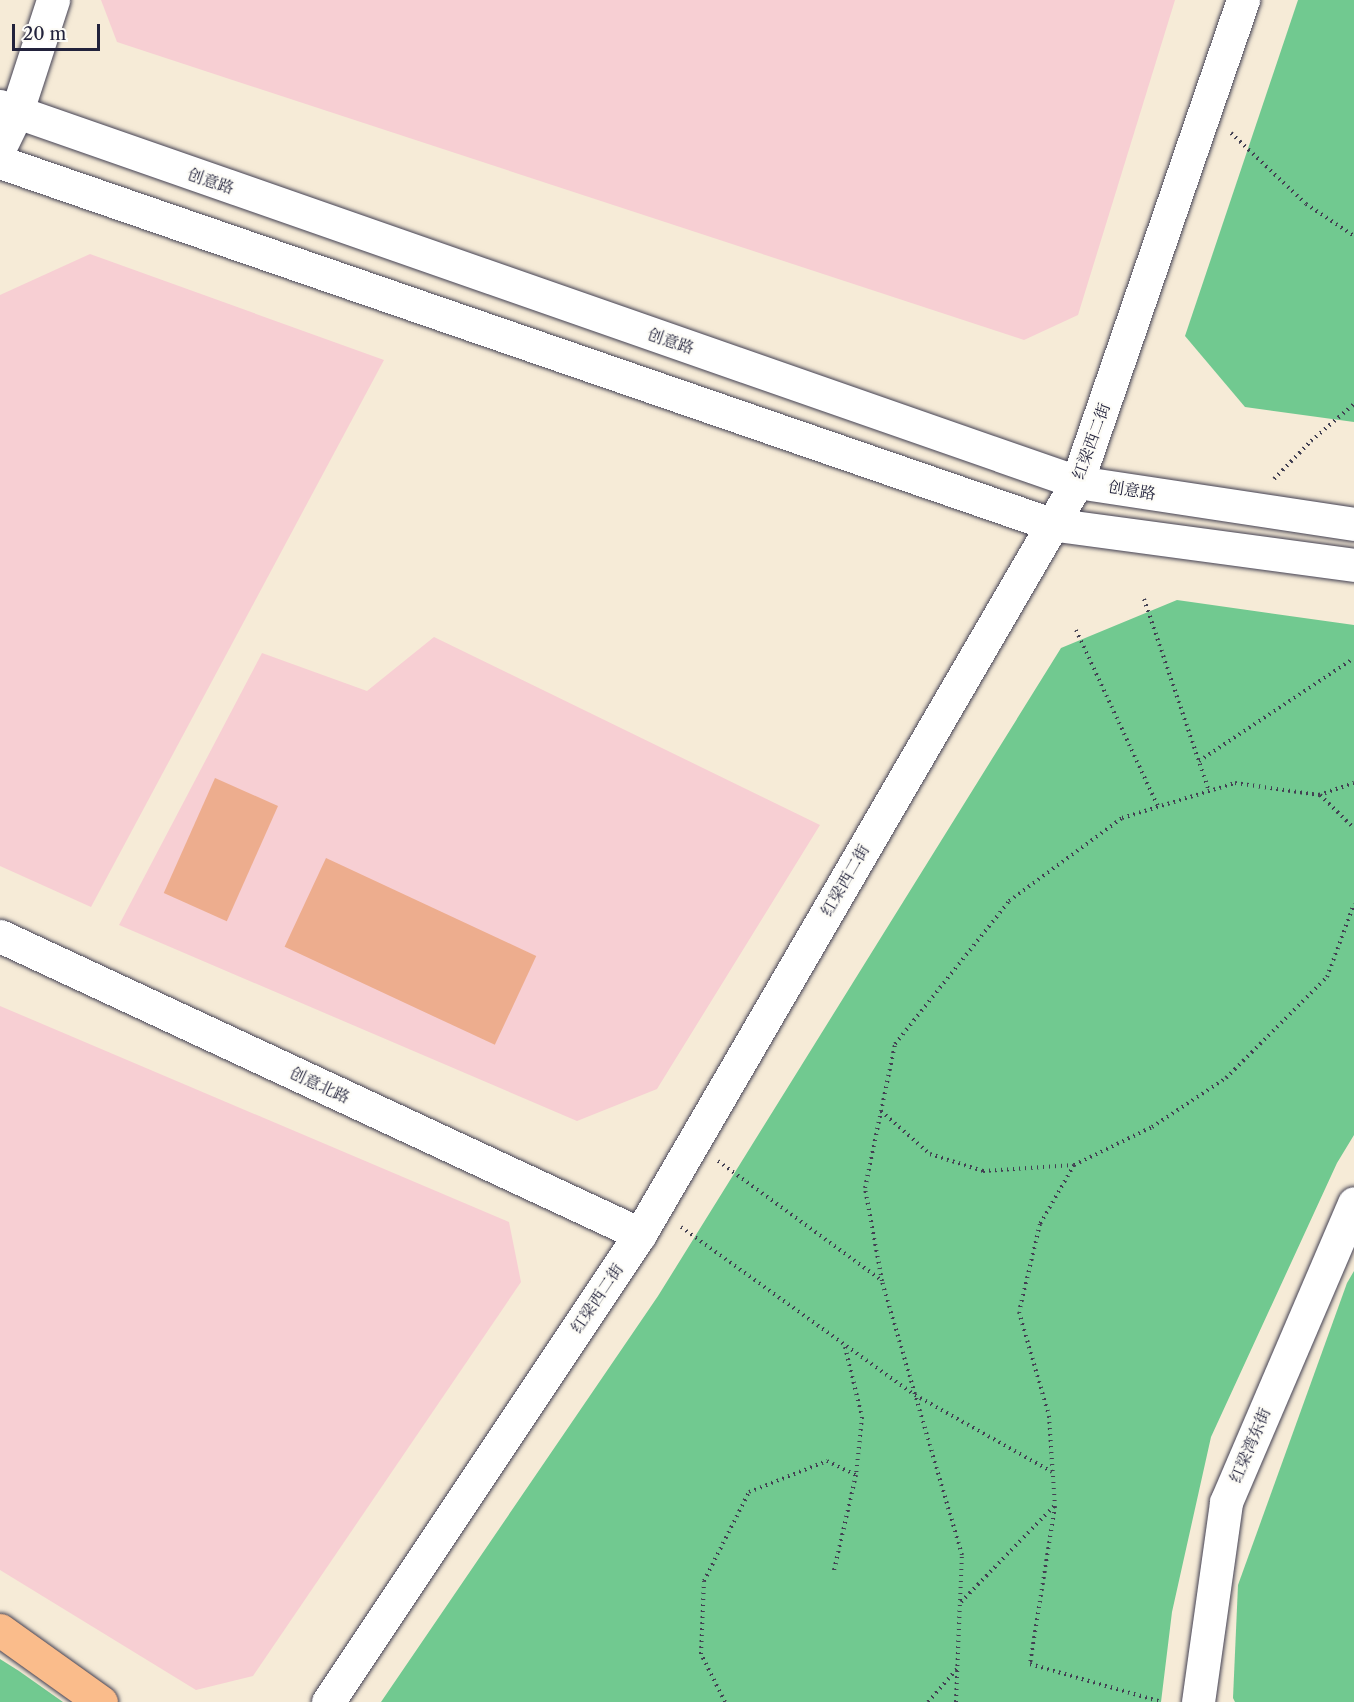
<!DOCTYPE html>
<html>
<head>
<meta charset="utf-8">
<style>
  body { margin:0 }
  #map { position:relative; width:1354px; height:1702px; overflow:hidden; background:#f6ebd7; font-family:"Libre Caslon Text","Noto Serif SC",serif }
  div>[style] { position:absolute }
  [style*='--x'] { left:calc(var(--x)*1px); top:calc(var(--y)*1px); width:calc(var(--w)*1px); rotate:calc(var(--a)*1deg) }
  .built>* { inset:0; background:#f7cfd3 }
  .green>* { inset:0; background:#71c990 }
  .building>* { inset:0; background:#edad8e; transform-origin:0 0 }
  .path>* { height:4px; margin-top:-2px; transform-origin:0; background:repeating-linear-gradient(90deg,#424052 0 1.5px,transparent 0 6px) }
  .roads { filter:drop-shadow(0 0 2px #424052) drop-shadow(0 0 2px #424052) }
  .minor>* { height:33px; margin:-16.5px; padding:0 16.5px; transform-origin:16.5px; border-radius:16.5px; background:#fff }
  .major>* { height:33px; margin:-16.5px; padding:0 16.5px; transform-origin:16.5px; border-radius:16.5px; background:#fabc8b }
  span { translate:-50% -50%; white-space:nowrap; text-align:center; line-height:1.15; -webkit-text-stroke:4.5px #fdfcf7; paint-order:stroke }
  .street-label { font-size:16px; color:#22223b }
  .scale { position:absolute; left:12px; top:24px; width:88px; height:27px; box-sizing:border-box; border:3px solid #22223b; border-top:0; padding-left:8px; font-size:18px; line-height:21px; white-space:nowrap; color:#22223b; -webkit-text-stroke:4px #fdfcf7; paint-order:stroke }
</style>
</head>
<body>
<div id="map">
  <div class="built">
    <div style="clip-path:polygon(101px 0,1175px 0,1078px 315px,1024px 340px,117px 42px)"></div>
    <div style="clip-path:polygon(90px 254px,384px 360px,91px 907px,0 866px,0 295px)"></div>
    <div style="clip-path:polygon(434px 637px,820px 825px,657px 1089px,577px 1121px,119px 925px,262px 653px,367px 691px)"></div>
    <div style="clip-path:polygon(0 1006px,509px 1222px,521px 1282px,253px 1676px,196px 1690px,0 1570px)"></div>
  </div>
  <div class="green">
    <div style="clip-path:polygon(1298px 0,1354px 0,1354px 422px,1245px 407px,1185px 336px)"></div>
    <div style="clip-path:polygon(1177px 600px,1354px 625px,1354px 1135px,1337px 1163px,1211px 1437px,1172px 1612px,1161px 1702px,381px 1702px,658px 1296px,1061px 648px)"></div>
    <div style="clip-path:polygon(1354px 1271px,1354px 1702px,1235px 1702px,1233px 1698px,1238px 1585px,1347px 1283px)"></div>
    <div style="clip-path:polygon(0 1659px,19px 1671px,63px 1702px,0 1702px)"></div>
  </div>
  <div class="building">
    <div style="left:215px;top:778px;width:69px;height:126px;rotate:24deg"></div>
    <div style="left:326px;top:858px;width:232px;height:98px;rotate:25deg"></div>
  </div>
  <div class="path">
    <div style="--x:1231;--y:133;--w:103;--a:43.4"></div>
    <div style="--x:1306;--y:204;--w:58;--a:33.7"></div>
    <div style="--x:1274;--y:479;--w:53;--a:-45.8"></div>
    <div style="--x:1311;--y:441;--w:57;--a:-40.7"></div>
    <div style="--x:1144;--y:599;--w:203;--a:71.3"></div>
    <div style="--x:1076;--y:630;--w:195;--a:65.1"></div>
    <div style="--x:1199;--y:761;--w:186;--a:-33.6"></div>
    <div style="--x:1320;--y:795;--w:47;--a:44.1"></div>
    <div style="--x:881;--y:1111;--w:65;--a:41.3"></div>
    <div style="--x:930;--y:1154;--w:56;--a:17.8"></div>
    <div style="--x:983;--y:1171;--w:91;--a:-3.8"></div>
    <div style="--x:1074;--y:1165;--w:87;--a:-26"></div>
    <div style="--x:1152;--y:1127;--w:89;--a:-33.5"></div>
    <div style="--x:1226;--y:1078;--w:143;--a:-45"></div>
    <div style="--x:1327;--y:977;--w:78;--a:-69.7"></div>
    <div style="--x:718;--y:1161;--w:202;--a:36.1"></div>
    <div style="--x:1074;--y:1165;--w:68;--a:120"></div>
    <div style="--x:1040;--y:1224;--w:90;--a:103.4"></div>
    <div style="--x:1019;--y:1312;--w:108;--a:73.9"></div>
    <div style="--x:1049;--y:1416;--w:90;--a:86.2"></div>
    <div style="--x:1055;--y:1506;--w:160;--a:99"></div>
    <div style="--x:1030;--y:1664;--w:137;--a:16.1"></div>
    <div style="--x:681;--y:1227;--w:288;--a:35.7"></div>
    <div style="--x:915;--y:1395;--w:157;--a:29.3"></div>
    <div style="--x:845;--y:1347;--w:72;--a:76.3"></div>
    <div style="--x:862;--y:1417;--w:58;--a:95.9"></div>
    <div style="--x:961;--y:1602;--w:134;--a:-45.9"></div>
    <div style="--x:725;--y:1702;--w:54;--a:-116.6"></div>
    <div style="--x:701;--y:1654;--w:73;--a:-87.6"></div>
    <div style="--x:704;--y:1581;--w:100;--a:-63.2"></div>
    <div style="--x:749;--y:1492;--w:84;--a:-21.7"></div>
    <div style="--x:827;--y:1461;--w:32;--a:26"></div>
    <div style="--x:856;--y:1475;--w:98;--a:103"></div>
    <div style="--x:928;--y:1702;--w:44;--a:-48.7"></div>
    <div style="--x:956;--y:1702;--w:147;--a:-87.7"></div>
    <div style="--x:962;--y:1555;--w:285;--a:-106.3"></div>
    <div style="--x:882;--y:1281;--w:95;--a:-100.4"></div>
    <div style="--x:865;--y:1188;--w:147;--a:-78.2"></div>
    <div style="--x:895;--y:1044;--w:183;--a:-51.4"></div>
    <div style="--x:1009;--y:901;--w:140;--a:-36.3"></div>
    <div style="--x:1122;--y:818;--w:118;--a:-17.2"></div>
    <div style="--x:1235;--y:783;--w:85;--a:8.1"></div>
    <div style="--x:1319;--y:795;--w:37;--a:-19"></div>
  </div>
  <div class="roads">
    <div class="minor">
      <div style="--x:0;--y:106;--w:1141;--a:19.25"></div>
      <div style="--x:1077;--y:482;--w:280;--a:8.6"></div>
      <div style="--x:0;--y:147;--w:37;--a:-64"></div>
      <div style="--x:16;--y:114;--w:120;--a:-72"></div>
      <div style="--x:0;--y:162;--w:1112;--a:19.01"></div>
      <div style="--x:1051;--y:524;--w:306;--a:7.7"></div>
      <div style="--x:0;--y:936;--w:706;--a:24.97"></div>
      <div style="--x:328;--y:1702;--w:562;--a:-56.31"></div>
      <div style="--x:640;--y:1234;--w:870;--a:-59.84"></div>
      <div style="--x:1077;--y:482;--w:510;--a:-71"></div>
      <div style="--x:1198;--y:1702;--w:202;--a:-82"></div>
      <div style="--x:1226;--y:1502;--w:325;--a:-66.8"></div>
    </div>
    <div class="major">
      <div style="--x:0;--y:1630;--w:124;--a:35.5"></div>
    </div>
  </div>
  <div class="street-label">
    <span style="left:211px;top:181px;rotate:19deg">创意路</span>
    <span style="left:671px;top:341px;rotate:19deg">创意路</span>
    <span style="left:1091px;top:441px;rotate:-70deg">红梁西二街</span>
    <span style="left:1132px;top:490px;rotate:9deg">创意路</span>
    <span style="left:845px;top:880px;rotate:-60deg">红梁西二街</span>
    <span style="left:320px;top:1085px;rotate:25deg">创意北路</span>
    <span style="left:597px;top:1298px;rotate:-56deg">红梁西二街</span>
    <span style="left:1250px;top:1445px;rotate:-67deg">红梁湾东街</span>
  </div>
  <div class="scale">20 m</div>
</div>
</body>
</html>
